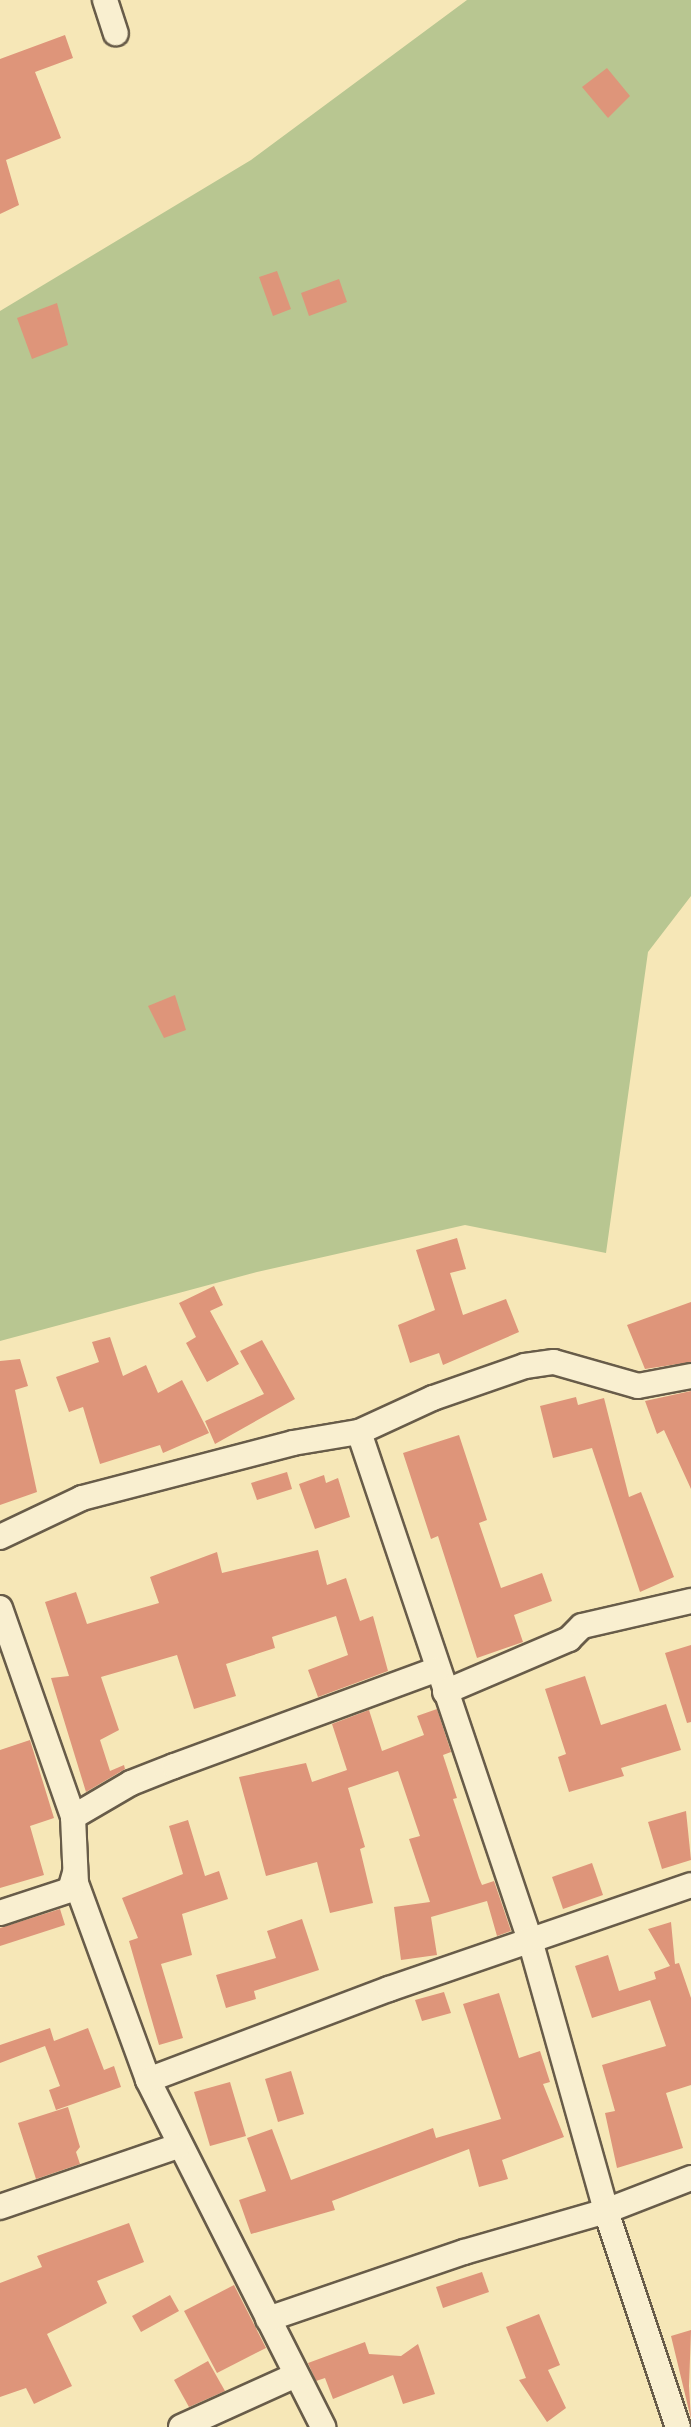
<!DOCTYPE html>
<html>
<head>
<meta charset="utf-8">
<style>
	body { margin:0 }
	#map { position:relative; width:691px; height:2427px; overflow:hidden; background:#f6e7b7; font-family:"Old Standard TT",serif }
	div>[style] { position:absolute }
	.green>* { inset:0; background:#b8c691 }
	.building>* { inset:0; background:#de957a }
	.roads { filter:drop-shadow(2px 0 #685c49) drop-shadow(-2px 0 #685c49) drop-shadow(0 2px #685c49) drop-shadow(0 -2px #685c49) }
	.minor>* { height:24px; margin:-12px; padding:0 12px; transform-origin:12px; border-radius:12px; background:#f9efd0 }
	span { translate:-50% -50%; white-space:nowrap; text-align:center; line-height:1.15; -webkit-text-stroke:6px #f9efd0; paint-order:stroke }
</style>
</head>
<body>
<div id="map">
	<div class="green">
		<i style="clip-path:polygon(467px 0,691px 0,691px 896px,648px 952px,606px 1253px,465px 1225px,257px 1272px,0 1341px,0 311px,251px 160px)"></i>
	</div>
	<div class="building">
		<i style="clip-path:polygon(65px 35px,73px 58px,35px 72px,61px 138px,6px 160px,19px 205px,0 214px,0 59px)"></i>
		<i style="clip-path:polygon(607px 68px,630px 96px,608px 118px,582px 87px)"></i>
		<i style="clip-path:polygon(277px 271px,291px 309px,273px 316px,259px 277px)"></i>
		<i style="clip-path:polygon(339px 279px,347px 302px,309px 316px,301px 293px)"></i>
		<i style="clip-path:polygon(57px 303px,68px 345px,32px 359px,17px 318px)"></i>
		<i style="clip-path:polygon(175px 995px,186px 1030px,164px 1038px,148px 1006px)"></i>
		<i style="clip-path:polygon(457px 1238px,466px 1269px,450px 1273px,463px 1315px,506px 1299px,519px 1332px,443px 1365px,439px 1353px,410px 1363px,398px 1325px,435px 1310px,416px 1250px)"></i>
		<i style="clip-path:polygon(214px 1286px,223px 1305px,210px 1311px,239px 1364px,207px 1382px,186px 1343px,196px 1337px,179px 1303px)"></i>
		<i style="clip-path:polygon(691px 1302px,691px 1362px,645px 1369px,627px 1325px)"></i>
		<i style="clip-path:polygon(110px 1337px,123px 1376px,146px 1365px,158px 1393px,182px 1380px,209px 1433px,163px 1453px,160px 1445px,100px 1464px,83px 1407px,69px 1412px,56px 1377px,99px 1362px,92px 1342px)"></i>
		<i style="clip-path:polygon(262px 1340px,295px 1399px,215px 1444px,205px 1421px,264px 1394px,240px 1351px)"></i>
		<i style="clip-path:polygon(20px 1359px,28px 1386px,15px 1390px,37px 1492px,0 1505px,0 1361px)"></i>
		<i style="clip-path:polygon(691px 1391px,691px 1489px,664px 1430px,657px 1434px,645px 1401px)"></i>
		<i style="clip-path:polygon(576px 1397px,578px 1405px,604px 1398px,629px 1497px,641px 1492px,674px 1577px,640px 1592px,592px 1448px,553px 1458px,540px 1406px)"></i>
		<i style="clip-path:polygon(459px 1435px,487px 1520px,479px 1523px,501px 1588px,542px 1573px,552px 1601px,514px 1615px,523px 1642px,477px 1658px,438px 1536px,431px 1539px,403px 1453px)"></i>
		<i style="clip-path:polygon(287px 1472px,292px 1489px,257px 1500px,251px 1483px)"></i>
		<i style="clip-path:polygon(324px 1475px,326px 1483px,338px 1478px,350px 1517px,315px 1529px,299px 1484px)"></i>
		<i style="clip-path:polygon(318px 1550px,327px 1585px,346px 1578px,360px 1621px,373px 1616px,388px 1671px,318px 1697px,308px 1670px,348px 1655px,336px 1616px,272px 1637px,275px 1648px,226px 1664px,236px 1696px,194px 1709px,177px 1655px,101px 1677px,119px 1730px,100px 1740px,110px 1771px,124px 1765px,125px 1769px,86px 1792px,51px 1678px,69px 1676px,45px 1602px,76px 1592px,87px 1624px,159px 1603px,150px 1577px,217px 1552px,222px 1573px)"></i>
		<i style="clip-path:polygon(691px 1645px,691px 1722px,687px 1723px,665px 1653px)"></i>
		<i style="clip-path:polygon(585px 1676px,601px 1725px,666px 1704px,681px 1750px,621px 1768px,624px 1776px,569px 1792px,558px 1757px,566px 1754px,545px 1689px)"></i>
		<i style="clip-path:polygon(437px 1709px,451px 1752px,443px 1755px,457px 1798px,453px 1799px,479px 1878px,482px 1885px,494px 1881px,511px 1931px,497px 1936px,487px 1901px,431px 1917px,437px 1955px,401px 1960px,394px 1907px,430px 1902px,409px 1839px,420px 1836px,398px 1771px,348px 1788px,365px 1847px,360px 1849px,373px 1903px,330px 1913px,317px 1862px,266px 1876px,239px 1777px,306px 1763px,312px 1782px,347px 1770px,332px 1724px,369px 1710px,382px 1751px,424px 1735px,417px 1716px)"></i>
		<i style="clip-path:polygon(30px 1740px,54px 1818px,30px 1826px,44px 1875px,0 1888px,0 1750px)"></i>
		<i style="clip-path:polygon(686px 1811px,691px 1860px,662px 1869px,648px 1822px)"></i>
		<i style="clip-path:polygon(188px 1820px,205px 1876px,219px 1871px,228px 1899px,182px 1914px,192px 1955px,161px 1964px,183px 2038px,159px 2045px,129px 1941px,138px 1938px,122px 1898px,183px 1874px,169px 1826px)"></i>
		<i style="clip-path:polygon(592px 1863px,603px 1895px,563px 1909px,552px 1877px)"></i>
		<i style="clip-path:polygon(60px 1909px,65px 1925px,0 1946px,0 1928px)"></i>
		<i style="clip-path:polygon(302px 1919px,319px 1970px,254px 1991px,256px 1999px,226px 2008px,216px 1975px,276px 1958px,267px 1931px)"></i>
		<i style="clip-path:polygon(671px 1922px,675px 1964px,679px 1963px,691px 1998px,691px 2085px,666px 2093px,683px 2148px,617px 2168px,605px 2113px,615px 2111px,602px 2065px,666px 2046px,650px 2000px,592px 2018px,575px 1966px,608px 1955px,619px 1991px,656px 1979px,654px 1972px,670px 1966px,648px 1929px)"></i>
		<i style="clip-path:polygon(444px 1992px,451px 2013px,422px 2021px,415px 2000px)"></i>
		<i style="clip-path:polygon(499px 1993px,519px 2058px,540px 2051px,550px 2082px,543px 2084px,564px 2137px,502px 2160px,508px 2179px,479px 2187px,469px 2149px,332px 2201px,335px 2210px,251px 2234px,239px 2200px,266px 2191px,247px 2138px,272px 2129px,291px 2180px,433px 2128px,436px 2138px,501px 2119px,463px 2004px)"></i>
		<i style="clip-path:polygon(50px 2028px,54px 2041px,88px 2028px,104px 2070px,114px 2066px,121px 2087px,56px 2110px,49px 2090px,60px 2086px,45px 2046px,0 2063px,0 2045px)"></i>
		<i style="clip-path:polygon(291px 2071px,304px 2114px,278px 2122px,265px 2079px)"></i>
		<i style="clip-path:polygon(230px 2082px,246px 2136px,210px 2146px,194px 2092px)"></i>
		<i style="clip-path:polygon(68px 2107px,80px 2147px,76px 2152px,80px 2164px,36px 2179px,18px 2123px)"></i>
		<i style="clip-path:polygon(129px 2223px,144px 2262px,97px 2281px,107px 2303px,47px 2334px,72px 2386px,34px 2404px,26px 2388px,0 2397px,0 2283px,42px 2267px,37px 2256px)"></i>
		<i style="clip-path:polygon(482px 2272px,489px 2292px,443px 2308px,436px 2287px)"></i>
		<i style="clip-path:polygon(234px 2285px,266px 2348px,217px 2373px,184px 2311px)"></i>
		<i style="clip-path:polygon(170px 2295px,179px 2311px,141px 2332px,132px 2316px)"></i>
		<i style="clip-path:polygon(539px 2314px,560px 2365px,548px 2370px,566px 2408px,547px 2422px,519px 2380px,526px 2378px,506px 2327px)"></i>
		<i style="clip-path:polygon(691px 2330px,689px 2386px,691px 2419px,671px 2336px)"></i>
		<i style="clip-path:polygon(365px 2342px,369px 2354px,401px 2356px,418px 2344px,435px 2394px,403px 2404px,393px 2375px,333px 2399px,325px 2378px,316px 2381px,308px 2363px)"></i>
		<i style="clip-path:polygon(208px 2361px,225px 2391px,189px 2407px,174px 2380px)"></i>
	</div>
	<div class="roads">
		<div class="minor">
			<i style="left:105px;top:0;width:35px;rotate:72deg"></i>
			<i style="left:359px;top:1432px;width:536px;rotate:71.4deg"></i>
			<i style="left:530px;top:1940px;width:281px;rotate:74.3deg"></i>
			<i style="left:606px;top:2211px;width:228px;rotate:71.6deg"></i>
			<i style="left:0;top:1537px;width:91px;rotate:-25.4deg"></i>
			<i style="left:82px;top:1498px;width:218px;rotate:-14.6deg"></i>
			<i style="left:293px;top:1443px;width:67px;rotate:-9.5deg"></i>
			<i style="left:359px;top:1432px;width:81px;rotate:-24.7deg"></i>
			<i style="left:433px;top:1398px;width:97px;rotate:-19.2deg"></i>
			<i style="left:525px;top:1366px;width:29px;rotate:-8deg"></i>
			<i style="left:554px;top:1362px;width:87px;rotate:15.9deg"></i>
			<i style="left:638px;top:1386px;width:54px;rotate:-10.7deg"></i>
			<i style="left:0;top:1608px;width:221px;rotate:70.7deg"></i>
			<i style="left:73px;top:1817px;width:66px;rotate:87.4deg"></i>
			<i style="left:76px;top:1883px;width:210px;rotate:69.9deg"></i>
			<i style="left:148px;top:2080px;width:389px;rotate:63.2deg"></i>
			<i style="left:445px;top:1692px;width:135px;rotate:-23.1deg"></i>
			<i style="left:569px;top:1639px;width:18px;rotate:-45deg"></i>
			<i style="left:582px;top:1626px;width:112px;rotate:-12.9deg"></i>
			<i style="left:73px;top:1817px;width:67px;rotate:-30.4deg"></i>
			<i style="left:131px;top:1783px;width:46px;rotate:-21.6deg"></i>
			<i style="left:174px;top:1766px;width:280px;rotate:-20.2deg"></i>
			<i style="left:0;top:1913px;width:74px;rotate:-18.2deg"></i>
			<i style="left:70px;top:1890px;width:18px;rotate:-74deg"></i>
			<i style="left:148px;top:2080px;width:258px;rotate:-20.7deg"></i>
			<i style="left:389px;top:1989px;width:319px;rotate:-19deg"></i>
			<i style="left:0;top:2207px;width:188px;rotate:-18.9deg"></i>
			<i style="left:268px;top:2319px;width:207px;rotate:-18.9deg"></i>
			<i style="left:464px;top:2252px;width:148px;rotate:-16.1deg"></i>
			<i style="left:606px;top:2211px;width:91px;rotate:-21.2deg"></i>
			<i style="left:181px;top:2427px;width:126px;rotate:-24.3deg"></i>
		</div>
	</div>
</div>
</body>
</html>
